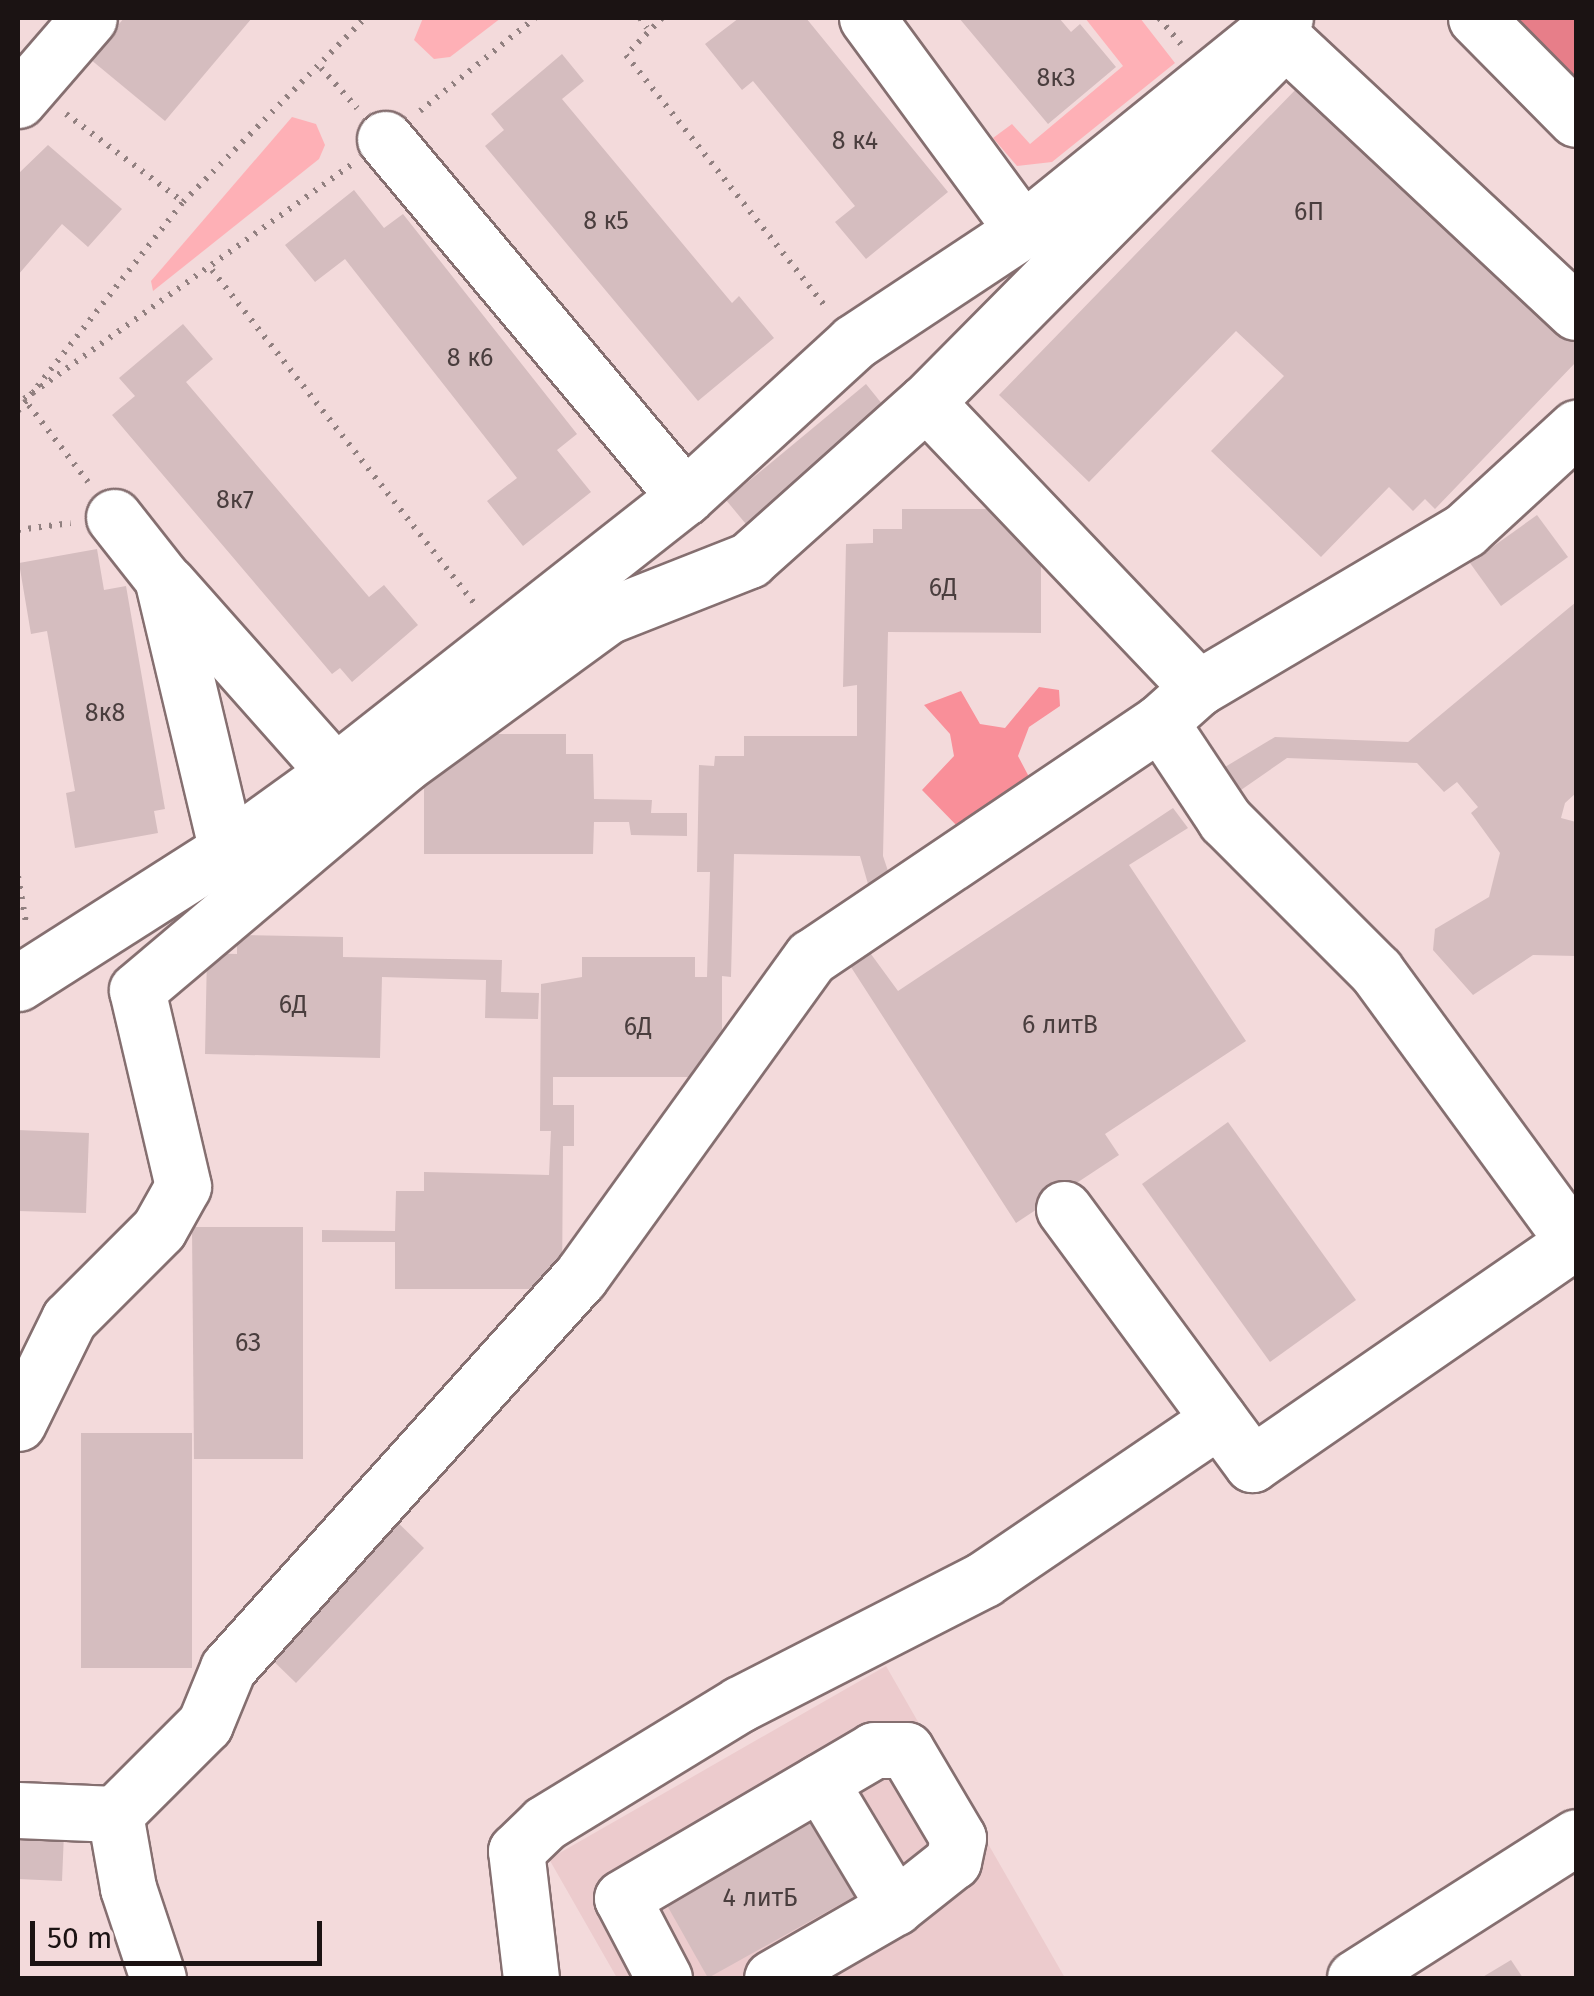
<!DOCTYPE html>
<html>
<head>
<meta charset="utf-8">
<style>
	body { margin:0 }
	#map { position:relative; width:1594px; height:1996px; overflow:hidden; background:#f3dadb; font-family:"Fira Sans",sans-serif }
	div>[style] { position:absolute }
	.built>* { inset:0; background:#eccbcd }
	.green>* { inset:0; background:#feb0b6 }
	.forest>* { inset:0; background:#e77e89 }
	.water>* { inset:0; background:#f98f99 }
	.building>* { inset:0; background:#d5bdbf }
	.path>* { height:6px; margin-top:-3px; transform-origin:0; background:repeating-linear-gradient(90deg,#918080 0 2.5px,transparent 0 10.5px) }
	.roads { filter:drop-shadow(2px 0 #856f70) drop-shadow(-2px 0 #856f70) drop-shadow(0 2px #856f70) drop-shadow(0 -2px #856f70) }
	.minor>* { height:55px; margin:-27.5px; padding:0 27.5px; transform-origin:27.5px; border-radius:27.5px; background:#fff }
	span { translate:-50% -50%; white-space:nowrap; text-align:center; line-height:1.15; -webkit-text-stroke:8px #f3dadb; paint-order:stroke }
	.number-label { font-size:25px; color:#4a3e3e }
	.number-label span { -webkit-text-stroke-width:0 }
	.frame { position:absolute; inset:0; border:20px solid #1b1313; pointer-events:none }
	.scale { position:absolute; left:30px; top:1921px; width:292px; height:45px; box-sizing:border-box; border:5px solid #1b1313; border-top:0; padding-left:12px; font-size:30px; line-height:35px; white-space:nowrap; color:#1b1313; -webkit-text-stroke:8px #f3dadb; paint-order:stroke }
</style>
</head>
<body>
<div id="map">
	<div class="built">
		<i style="clip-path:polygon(886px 1666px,1065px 1978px,617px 1978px,549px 1859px)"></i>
	</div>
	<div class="green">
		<i style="clip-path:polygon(423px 18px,501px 18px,450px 57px,434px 59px,414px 40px)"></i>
		<i style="clip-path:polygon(1085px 18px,1140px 18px,1175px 63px,1052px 162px,1017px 166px,993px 138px,1012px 124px,1030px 144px,1123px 66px)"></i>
		<i style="clip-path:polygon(292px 117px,316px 124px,325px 145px,319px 159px,153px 291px,151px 281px)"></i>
	</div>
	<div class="forest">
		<i style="clip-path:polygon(1489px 18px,1576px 18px,1576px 105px)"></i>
	</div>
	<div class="water">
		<i style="clip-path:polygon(1039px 687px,1059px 690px,1060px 706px,1029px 727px,1018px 756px,1028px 775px,1025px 790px,961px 830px,922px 790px,954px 756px,950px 734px,924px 705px,961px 691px,980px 724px,1005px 728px)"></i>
	</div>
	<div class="building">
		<i style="clip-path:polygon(124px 18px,252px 18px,165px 121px,90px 59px)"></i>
		<i style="clip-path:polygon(739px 18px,806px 18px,948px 192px,866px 259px,835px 222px,855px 206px,753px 81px,742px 90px,705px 44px)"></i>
		<i style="clip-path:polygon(959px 18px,1059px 18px,1071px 32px,1080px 24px,1116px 67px,1048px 124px)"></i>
		<i style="clip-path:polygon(562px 54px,584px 81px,562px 99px,732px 303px,739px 296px,774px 338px,698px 401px,485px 146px,504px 130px,491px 114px)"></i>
		<i style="clip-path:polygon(1300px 85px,1314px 89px,1576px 343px,1576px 362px,1435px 509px,1425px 499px,1413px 511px,1389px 487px,1321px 557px,1211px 451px,1284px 376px,1236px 331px,1089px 482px,999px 395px)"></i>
		<i style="clip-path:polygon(48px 145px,122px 209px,88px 247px,62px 224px,18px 275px,18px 174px)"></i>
		<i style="clip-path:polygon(354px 190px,384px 228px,403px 214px,577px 434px,557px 450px,591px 492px,523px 546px,487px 501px,517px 478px,345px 259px,315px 282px,285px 245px)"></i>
		<i style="clip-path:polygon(183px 324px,213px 359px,186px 382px,369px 597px,384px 585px,418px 625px,352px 682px,340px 668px,332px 674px,112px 415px,135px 396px,119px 378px)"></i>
		<i style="clip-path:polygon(866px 384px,895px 420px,755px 535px,726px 500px)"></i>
		<i style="clip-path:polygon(902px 509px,1014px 509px,1041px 529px,1041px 633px,888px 632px,883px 856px,895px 892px,874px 905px,860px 856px,734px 854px,731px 977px,722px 976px,722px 1077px,553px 1077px,553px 1105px,574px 1105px,574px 1146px,563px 1146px,562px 1289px,395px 1289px,395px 1242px,322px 1242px,322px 1230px,395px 1231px,396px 1191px,424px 1191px,424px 1172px,549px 1175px,551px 1131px,540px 1131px,541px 984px,582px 977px,582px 957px,695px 957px,695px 977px,707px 977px,710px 872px,697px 872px,699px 765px,714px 766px,715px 756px,744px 756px,744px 736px,857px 736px,857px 685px,843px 687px,846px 544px,873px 543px,873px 529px,902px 529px)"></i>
		<i style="clip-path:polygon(1537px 515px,1568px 557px,1501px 606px,1470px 563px)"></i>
		<i style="clip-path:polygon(97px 549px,104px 590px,126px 586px,165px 809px,154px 811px,158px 833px,75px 848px,66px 793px,75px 791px,47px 631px,31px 634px,19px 563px)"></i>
		<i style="clip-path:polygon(1576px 602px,1576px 793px,1565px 803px,1561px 818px,1576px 822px,1576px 956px,1533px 955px,1473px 995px,1433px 950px,1435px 929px,1489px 897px,1500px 853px,1471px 813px,1478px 807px,1457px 782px,1444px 792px,1417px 763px,1287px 758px,1241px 790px,1225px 767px,1275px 737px,1408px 742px)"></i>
		<i style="clip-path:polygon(453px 734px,566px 734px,566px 754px,593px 754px,594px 799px,652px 800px,651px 813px,687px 813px,687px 836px,631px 835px,629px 822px,594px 822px,593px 854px,424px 854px,424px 754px)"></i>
		<i style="clip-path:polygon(1173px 808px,1188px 828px,1129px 865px,1246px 1041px,1105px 1134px,1119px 1155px,1016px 1223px,849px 964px,868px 950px,898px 991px)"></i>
		<i style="clip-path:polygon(237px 935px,343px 937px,343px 957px,502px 960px,501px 992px,539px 993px,538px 1019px,485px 1018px,486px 980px,382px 977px,380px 1058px,205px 1054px,207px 953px,237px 954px)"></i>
		<i style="clip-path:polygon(1228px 1122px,1356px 1300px,1270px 1362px,1142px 1184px)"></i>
		<i style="clip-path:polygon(18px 1130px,89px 1133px,86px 1213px,18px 1211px)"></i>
		<i style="clip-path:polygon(192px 1227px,303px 1227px,303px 1459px,194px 1459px)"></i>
		<i style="clip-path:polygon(81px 1433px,192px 1433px,192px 1668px,81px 1668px)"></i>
		<i style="clip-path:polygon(389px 1514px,424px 1548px,296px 1683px,261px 1649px)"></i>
		<i style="clip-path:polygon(811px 1818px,855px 1896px,708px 1978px,664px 1900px)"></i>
		<i style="clip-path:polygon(18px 1831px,64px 1833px,62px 1881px,18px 1879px)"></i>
		<i style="clip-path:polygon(1511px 1960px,1523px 1978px,1481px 1978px)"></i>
	</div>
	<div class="path">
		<i style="left:640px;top:18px;width:12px;rotate:55deg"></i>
		<i style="left:662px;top:18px;width:52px;rotate:134.2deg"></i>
		<i style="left:626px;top:55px;width:322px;rotate:51.6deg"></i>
		<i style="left:1159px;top:18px;width:34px;rotate:50deg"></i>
		<i style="left:321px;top:68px;width:54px;rotate:48deg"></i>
		<i style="left:420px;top:111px;width:148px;rotate:-39deg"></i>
		<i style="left:66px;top:114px;width:146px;rotate:36.9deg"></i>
		<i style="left:183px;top:202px;width:259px;rotate:-45.3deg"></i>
		<i style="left:212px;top:270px;width:427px;rotate:51.8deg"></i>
		<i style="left:18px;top:411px;width:266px;rotate:-51.7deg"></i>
		<i style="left:88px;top:482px;width:105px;rotate:-127.6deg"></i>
		<i style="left:24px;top:399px;width:402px;rotate:-35.6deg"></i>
		<i style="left:18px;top:530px;width:53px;rotate:-7.5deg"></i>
		<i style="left:18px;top:876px;width:48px;rotate:80.3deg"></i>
	</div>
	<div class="roads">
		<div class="minor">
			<i style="left:867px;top:18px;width:263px;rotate:53.7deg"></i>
			<i style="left:1476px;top:18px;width:142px;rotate:45.3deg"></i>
			<i style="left:18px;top:100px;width:108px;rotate:-49.1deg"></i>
			<i style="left:385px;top:139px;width:467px;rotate:50deg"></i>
			<i style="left:926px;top:402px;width:510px;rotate:-45.24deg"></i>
			<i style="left:1285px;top:40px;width:398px;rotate:43.1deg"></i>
			<i style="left:114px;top:517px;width:78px;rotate:51.8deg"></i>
			<i style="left:162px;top:578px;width:280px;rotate:76.6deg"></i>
			<i style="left:168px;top:584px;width:251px;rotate:48.4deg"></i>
			<i style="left:1198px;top:688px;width:310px;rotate:-30.6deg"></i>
			<i style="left:1465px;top:530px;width:151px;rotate:-42.6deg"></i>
			<i style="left:1160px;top:722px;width:118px;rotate:56.4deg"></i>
			<i style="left:1225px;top:820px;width:214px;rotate:45deg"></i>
			<i style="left:1376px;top:971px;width:338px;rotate:53.8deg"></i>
			<i style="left:18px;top:983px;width:248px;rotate:-32.5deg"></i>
			<i style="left:227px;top:850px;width:133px;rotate:-35.8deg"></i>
			<i style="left:335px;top:772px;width:445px;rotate:-38.2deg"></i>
			<i style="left:685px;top:497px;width:229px;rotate:-42.5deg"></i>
			<i style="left:854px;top:342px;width:203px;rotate:-33.5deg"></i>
			<i style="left:1023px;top:230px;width:337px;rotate:-39deg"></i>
			<i style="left:1064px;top:1209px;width:317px;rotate:53.6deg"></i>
			<i style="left:1252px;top:1464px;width:391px;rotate:-34.6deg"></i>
			<i style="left:18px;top:1423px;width:116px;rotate:-63.9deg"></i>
			<i style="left:69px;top:1319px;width:127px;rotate:-45deg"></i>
			<i style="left:159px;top:1229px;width:49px;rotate:-60.8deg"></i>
			<i style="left:183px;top:1186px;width:201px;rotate:-103.2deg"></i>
			<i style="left:137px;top:990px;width:348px;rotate:-40.2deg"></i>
			<i style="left:403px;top:765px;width:253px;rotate:-36.1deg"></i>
			<i style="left:607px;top:616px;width:153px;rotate:-21.5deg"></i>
			<i style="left:749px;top:560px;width:237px;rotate:-41.8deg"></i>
			<i style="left:926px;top:402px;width:395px;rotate:46.4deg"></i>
			<i style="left:1198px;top:688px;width:51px;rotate:138.2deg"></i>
			<i style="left:1160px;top:722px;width:421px;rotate:146deg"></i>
			<i style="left:811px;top:957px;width:395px;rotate:125.8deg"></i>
			<i style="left:580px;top:1277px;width:526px;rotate:132deg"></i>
			<i style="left:228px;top:1668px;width:61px;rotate:112.3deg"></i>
			<i style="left:205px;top:1724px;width:127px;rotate:135deg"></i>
			<i style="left:115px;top:1814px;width:97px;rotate:-177.6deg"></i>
			<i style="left:820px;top:1782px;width:146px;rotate:59deg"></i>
			<i style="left:115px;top:1814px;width:75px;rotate:80deg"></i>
			<i style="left:128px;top:1888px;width:95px;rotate:71.6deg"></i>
			<i style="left:531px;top:1978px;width:128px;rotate:-96.7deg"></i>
			<i style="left:516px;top:1851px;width:40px;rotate:-44deg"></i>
			<i style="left:545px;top:1823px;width:228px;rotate:-31.4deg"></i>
			<i style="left:740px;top:1704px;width:274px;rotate:-27.1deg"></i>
			<i style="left:984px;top:1579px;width:284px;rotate:-34.2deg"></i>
			<i style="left:664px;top:1978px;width:90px;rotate:-117.7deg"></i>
			<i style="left:622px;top:1898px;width:292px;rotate:-30.4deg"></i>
			<i style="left:874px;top:1750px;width:32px"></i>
			<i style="left:906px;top:1750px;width:102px;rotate:59.4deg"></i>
			<i style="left:958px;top:1838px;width:24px;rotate:102deg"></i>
			<i style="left:953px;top:1861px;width:74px;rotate:141.6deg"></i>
			<i style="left:895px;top:1907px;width:142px;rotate:150deg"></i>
			<i style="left:1355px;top:1978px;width:262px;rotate:-32.5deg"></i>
		</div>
	</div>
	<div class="number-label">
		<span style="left:1056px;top:78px">8к3</span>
		<span style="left:855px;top:141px">8 к4</span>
		<span style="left:1309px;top:212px">6П</span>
		<span style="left:606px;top:221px">8 к5</span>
		<span style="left:470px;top:358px">8 к6</span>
		<span style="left:235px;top:500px">8к7</span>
		<span style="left:943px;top:588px">6Д</span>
		<span style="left:105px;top:713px">8к8</span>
		<span style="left:293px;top:1005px">6Д</span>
		<span style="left:1060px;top:1025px">6 литВ</span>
		<span style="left:638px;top:1027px">6Д</span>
		<span style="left:248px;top:1343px">6З</span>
		<span style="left:760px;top:1898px">4 литБ</span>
	</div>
	<div class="frame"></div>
	<div class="scale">50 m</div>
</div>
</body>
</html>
